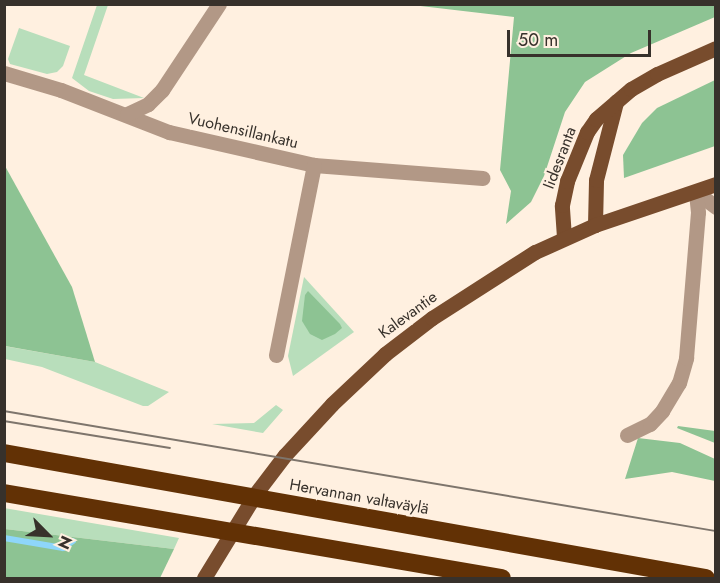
<!DOCTYPE html>
<html>
<head>
<meta charset="utf-8">
<style>
	body { margin:0 }
	#map { position:relative; width:720px; height:583px; overflow:hidden; background:#fff0e0; font-family:Jost,sans-serif }
	div>[style] { position:absolute }
	.green>* { inset:0; background:#b8debb }
	.forest>* { inset:0; background:#8dc393 }
	.stream>* { height:6px; margin:-3px; padding:0 3px; transform-origin:3px; border-radius:3px; background:#8ed6fa }
	.minor>* { height:15px; margin:-7.5px; padding:0 7.5px; transform-origin:7.5px; border-radius:7.5px; background:#b29886 }
	.major>* { height:15px; margin:-7.5px; padding:0 7.5px; transform-origin:7.5px; border-radius:7.5px; background:#784c2d }
	.highway>* { height:18px; margin:-9px; padding:0 9px; transform-origin:9px; border-radius:9px; background:#623105 }
	.tram>* { height:1.5px; margin:-0.75px; padding:0 0.75px; transform-origin:0.75px; border-radius:0.75px; background:#7e756c }
	span { translate:-50% -50%; white-space:nowrap; text-align:center; line-height:1.15; -webkit-text-stroke:4.5px #fff0e0; paint-order:stroke }
	.street-label { font-size:16px; color:#37312b }
	.frame { position:absolute; inset:0; border:6px solid #37312b; pointer-events:none }
	.north { position:absolute; left:18px; top:505px; width:60px; height:60px; -webkit-text-stroke:4px #fff0e0; paint-order:stroke; rotate:114deg; font-size:16px; font-weight:700; line-height:24px; text-align:center; color:#37312b }
	.north::after { content:''; display:block; margin:auto; width:21px; height:27px; background:#37312b; clip-path:polygon(50% 0,100% 100%,50% 72%,0 100%) }
	.scale { position:absolute; left:507px; top:30px; width:144px; height:27px; box-sizing:border-box; border:3px solid #37312b; border-top:0; padding-left:8px; font-size:18px; line-height:21px; white-space:nowrap; color:#37312b; -webkit-text-stroke:4px #fff0e0; paint-order:stroke }
</style>
</head>
<body>
<div id="map">
	<div class="green">
		<i style="clip-path:polygon(97px 5px,108px 5px,84px 75px,144px 98px,113px 99px,89px 91px,72px 78px)"></i>
		<i style="clip-path:polygon(19px 28px,70px 46px,63px 66px,57px 72px,47px 74px,10px 64px,8px 59px)"></i>
		<i style="clip-path:polygon(304px 277px,354px 332px,293px 376px,288px 356px)"></i>
		<i style="clip-path:polygon(4px 346px,95px 362px,169px 392px,148px 406px,143px 406px,42px 367px,5px 359px)"></i>
		<i style="clip-path:polygon(276px 405px,283px 410px,263px 433px,212px 424px,254px 423px)"></i>
		<i style="clip-path:polygon(4px 508px,179px 538px,174px 549px,5px 529px)"></i>
	</div>
	<div class="forest">
		<i style="clip-path:polygon(715px 4px,715px 17px,631px 53px,585px 82px,565px 112px,544px 176px,531px 202px,506px 224px,511px 191px,500px 170px,514px 17px,412px 5px)"></i>
		<i style="clip-path:polygon(715px 80px,715px 146px,624px 178px,623px 155px,642px 123px,657px 108px)"></i>
		<i style="clip-path:polygon(5px 166px,72px 287px,95px 362px,5px 346px)"></i>
		<i style="clip-path:polygon(308px 291px,340px 324px,342px 328px,335px 334px,322px 340px,310px 334px,302px 321px,305px 295px)"></i>
		<i style="clip-path:polygon(678px 426px,715px 431px,715px 443px,677px 428px)"></i>
		<i style="clip-path:polygon(638px 438px,680px 443px,715px 459px,715px 481px,672px 472px,625px 479px)"></i>
		<i style="clip-path:polygon(5px 529px,174px 549px,160px 578px,5px 578px)"></i>
	</div>
	<div class="stream">
		<i style="left:4px;top:538px;width:60px;rotate:9.6deg"></i>
		<i style="left:63px;top:548px;width:12px;rotate:-35deg"></i>
	</div>
	<div class="minor">
		<i style="left:4px;top:73px;width:59px;rotate:16.6deg"></i>
		<i style="left:61px;top:90px;width:116px;rotate:21.3deg"></i>
		<i style="left:169px;top:132px;width:149px;rotate:12.8deg"></i>
		<i style="left:314px;top:165px;width:169px;rotate:4.4deg"></i>
		<i style="left:127px;top:114px;width:23px;rotate:-25deg"></i>
		<i style="left:148px;top:104px;width:20px;rotate:-45deg"></i>
		<i style="left:162px;top:90px;width:103px;rotate:-56.5deg"></i>
		<i style="left:696px;top:192px;width:25px;rotate:37deg"></i>
		<i style="left:276px;top:355px;width:194px;rotate:-78.7deg"></i>
		<i style="left:627px;top:435px;width:25px;rotate:-26deg"></i>
		<i style="left:650px;top:424px;width:18px;rotate:-47deg"></i>
		<i style="left:662px;top:411px;width:33px;rotate:-59deg"></i>
		<i style="left:679px;top:383px;width:26px;rotate:-74deg"></i>
		<i style="left:686px;top:358px;width:146px;rotate:-85.3deg"></i>
		<i style="left:698px;top:212px;width:20px;rotate:-96deg"></i>
	</div>
	<div class="major">
		<i style="left:595px;top:225px;width:45px;rotate:-88.7deg"></i>
		<i style="left:596px;top:180px;width:81px;rotate:-75.6deg"></i>
		<i style="left:564px;top:237px;width:32px;rotate:-94deg"></i>
		<i style="left:562px;top:205px;width:25px;rotate:-78deg"></i>
		<i style="left:567px;top:181px;width:53px;rotate:-67.8deg"></i>
		<i style="left:587px;top:132px;width:16px;rotate:-55deg"></i>
		<i style="left:596px;top:119px;width:46px;rotate:-40.6deg"></i>
		<i style="left:631px;top:89px;width:30px;rotate:-30deg"></i>
		<i style="left:657px;top:74px;width:64px;rotate:-23.8deg"></i>
		<i style="left:204px;top:578px;width:100px;rotate:-58.5deg"></i>
		<i style="left:256px;top:493px;width:48px;rotate:-52.7deg"></i>
		<i style="left:285px;top:455px;width:69px;rotate:-47.3deg"></i>
		<i style="left:332px;top:404px;width:73px;rotate:-43.3deg"></i>
		<i style="left:385px;top:354px;width:59px;rotate:-37.5deg"></i>
		<i style="left:432px;top:318px;width:122px;rotate:-32.7deg"></i>
		<i style="left:535px;top:252px;width:66px;rotate:-24.2deg"></i>
		<i style="left:595px;top:225px;width:128px;rotate:-18.7deg"></i>
	</div>
	<div class="highway">
		<i style="left:4px;top:453px;width:713px;rotate:10.1deg"></i>
		<i style="left:4px;top:493px;width:505px;rotate:9.69deg"></i>
	</div>
	<div class="tram">
		<i style="left:4px;top:411px;width:722px;rotate:9.57deg"></i>
		<i style="left:4px;top:421px;width:168px;rotate:9.2deg"></i>
	</div>
	<div class="street-label">
		<span style="left:243px;top:131px;rotate:13deg">Vuohensillankatu</span>
		<span style="left:560px;top:158px;rotate:-69deg">Iidesranta</span>
		<span style="left:408px;top:315px;rotate:-36deg">Kalevantie</span>
		<span style="left:359px;top:497px;rotate:10deg">Hervannan valtaväylä</span>
	</div>
	<div class="frame"></div>
	<div class="north">N</div>
	<div class="scale">50 m</div>
</div>
</body>
</html>
